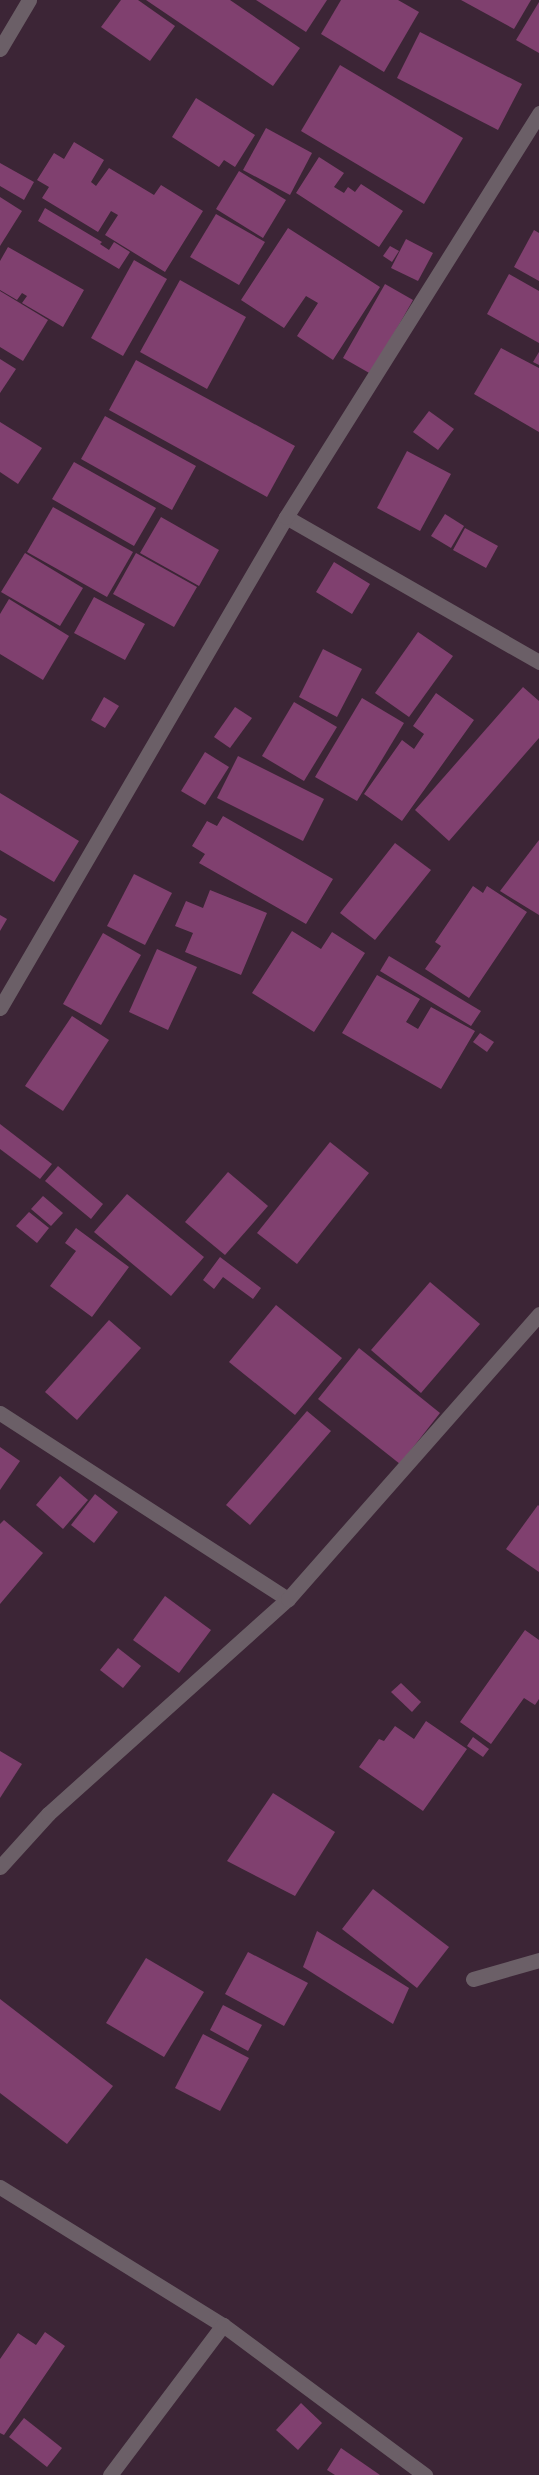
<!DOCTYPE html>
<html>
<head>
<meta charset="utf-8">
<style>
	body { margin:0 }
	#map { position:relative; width:539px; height:2475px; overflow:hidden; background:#3c2536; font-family:"Open Sans",sans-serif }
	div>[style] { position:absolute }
	.building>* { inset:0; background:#80406f }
	.street>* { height:15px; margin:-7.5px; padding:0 7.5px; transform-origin:7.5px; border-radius:7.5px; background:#6b5f67 }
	span { translate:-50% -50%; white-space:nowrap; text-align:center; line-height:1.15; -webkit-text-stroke:6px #321c2b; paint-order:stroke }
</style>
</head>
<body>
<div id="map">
	<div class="building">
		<i style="clip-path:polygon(121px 0,138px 0,175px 26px,150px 61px,101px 27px)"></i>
		<i style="clip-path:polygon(146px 0,230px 0,300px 48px,273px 86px)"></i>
		<i style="clip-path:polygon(256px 0,327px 0,306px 32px)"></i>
		<i style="clip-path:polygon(341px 0,398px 0,419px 12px,384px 72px,321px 34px)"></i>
		<i style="clip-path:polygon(461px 0,531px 0,514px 29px)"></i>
		<i style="clip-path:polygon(539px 2px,539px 53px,516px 40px)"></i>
		<i style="clip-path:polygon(420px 32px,522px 84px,498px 130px,397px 78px)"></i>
		<i style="clip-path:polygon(340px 65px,463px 138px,424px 204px,301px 131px)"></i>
		<i style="clip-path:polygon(196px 98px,255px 135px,235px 167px,224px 160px,219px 167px,172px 137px)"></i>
		<i style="clip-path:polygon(266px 128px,312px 153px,290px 195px,243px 170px)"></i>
		<i style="clip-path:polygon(74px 142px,104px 160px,91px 182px,96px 186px,109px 168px,154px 195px,161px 185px,203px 211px,165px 272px,105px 235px,118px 215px,111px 211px,98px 232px,42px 198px,49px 187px,37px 180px,54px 153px,64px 159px)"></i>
		<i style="clip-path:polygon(319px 157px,344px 173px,334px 187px,344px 193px,348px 187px,355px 192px,361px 184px,403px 211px,379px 247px,296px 193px)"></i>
		<i style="clip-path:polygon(0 163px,34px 182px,24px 200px,0 186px)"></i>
		<i style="clip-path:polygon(239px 171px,286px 200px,263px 238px,216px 209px)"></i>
		<i style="clip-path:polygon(0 197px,22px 211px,0 246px)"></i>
		<i style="clip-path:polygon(45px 208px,102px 242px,100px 244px,109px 250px,114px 242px,130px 252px,119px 269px,38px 221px)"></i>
		<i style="clip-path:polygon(216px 214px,265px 242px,239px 285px,190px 257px)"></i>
		<i style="clip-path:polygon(288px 228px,380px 287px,333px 360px,297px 336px,318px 303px,306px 296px,284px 328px,241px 300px)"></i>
		<i style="clip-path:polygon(534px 230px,539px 233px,539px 281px,514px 267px)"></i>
		<i style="clip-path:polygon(406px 239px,433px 253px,418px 281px,391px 268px)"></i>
		<i style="clip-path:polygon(390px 246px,399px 251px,392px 262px,383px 256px)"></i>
		<i style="clip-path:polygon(8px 247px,84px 290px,63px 327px,22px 303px,27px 296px,22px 293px,17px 300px,0 290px,0 261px)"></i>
		<i style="clip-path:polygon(134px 260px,167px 279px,123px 356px,91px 338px)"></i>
		<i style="clip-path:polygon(509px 274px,539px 291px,539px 343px,487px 314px)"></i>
		<i style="clip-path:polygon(180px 280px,246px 317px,207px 389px,140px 352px)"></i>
		<i style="clip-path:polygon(385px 284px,413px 300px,371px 374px,343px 358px)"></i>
		<i style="clip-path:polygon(0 291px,48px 320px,23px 361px,0 347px)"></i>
		<i style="clip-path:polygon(501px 348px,539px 368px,539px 432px,474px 394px)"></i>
		<i style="clip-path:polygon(539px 352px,539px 365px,533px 362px)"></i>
		<i style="clip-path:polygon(0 359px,16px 369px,0 393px)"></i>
		<i style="clip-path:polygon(136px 360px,295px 446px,267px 497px,109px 410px)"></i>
		<i style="clip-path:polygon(429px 411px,454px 429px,438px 450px,413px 432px)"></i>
		<i style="clip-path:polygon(105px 416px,196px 466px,172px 510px,81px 459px)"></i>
		<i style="clip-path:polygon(0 422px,42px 448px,18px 484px,0 472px)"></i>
		<i style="clip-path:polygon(407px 451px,451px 474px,420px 531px,377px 508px)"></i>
		<i style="clip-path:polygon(74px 462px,156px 508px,134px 546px,52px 499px)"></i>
		<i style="clip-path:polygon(53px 507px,133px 552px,107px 597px,27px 552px)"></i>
		<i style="clip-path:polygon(445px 514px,464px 526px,451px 548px,431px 536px)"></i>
		<i style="clip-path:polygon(161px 517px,219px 550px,199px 586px,140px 553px)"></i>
		<i style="clip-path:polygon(465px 528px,498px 546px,486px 568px,453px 550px)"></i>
		<i style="clip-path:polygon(25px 553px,83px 588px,60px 626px,1px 592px)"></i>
		<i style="clip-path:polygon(136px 553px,197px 587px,174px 627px,113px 594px)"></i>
		<i style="clip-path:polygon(334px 562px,370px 584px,352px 614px,316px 592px)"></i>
		<i style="clip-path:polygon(94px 597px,145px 624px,125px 660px,74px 633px)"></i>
		<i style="clip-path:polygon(9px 599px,69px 636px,43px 680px,0 654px,0 614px)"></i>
		<i style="clip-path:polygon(418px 632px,453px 656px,409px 717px,375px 693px)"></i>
		<i style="clip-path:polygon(323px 649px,362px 669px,337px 717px,299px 697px)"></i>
		<i style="clip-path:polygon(523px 687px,539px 701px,539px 738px,449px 841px,415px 810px)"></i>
		<i style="clip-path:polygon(436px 693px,474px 720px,402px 821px,364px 794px,402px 740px,414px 749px,424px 734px,413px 726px)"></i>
		<i style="clip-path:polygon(104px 697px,119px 706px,105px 728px,91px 720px)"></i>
		<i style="clip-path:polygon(362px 698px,404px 723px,357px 801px,315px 777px)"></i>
		<i style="clip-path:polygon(294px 702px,337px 727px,304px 781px,262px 756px)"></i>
		<i style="clip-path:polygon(235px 707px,252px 718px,230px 748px,214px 737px)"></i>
		<i style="clip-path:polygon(205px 752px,229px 767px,205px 805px,181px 791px)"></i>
		<i style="clip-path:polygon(238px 756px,324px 799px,303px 841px,217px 798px)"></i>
		<i style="clip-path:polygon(0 793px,79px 841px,54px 882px,0 850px)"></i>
		<i style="clip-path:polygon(223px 816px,333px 879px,306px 924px,199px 863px,205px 854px,192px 846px,207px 821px,217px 826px)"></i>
		<i style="clip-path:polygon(539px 840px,539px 915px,500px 891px)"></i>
		<i style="clip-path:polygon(395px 843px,431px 870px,375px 940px,340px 913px)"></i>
		<i style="clip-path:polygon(134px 874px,172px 893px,145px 945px,107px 926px)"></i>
		<i style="clip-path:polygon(473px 886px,483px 893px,487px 886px,527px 912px,469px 998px,425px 969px,441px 946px,435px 942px)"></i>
		<i style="clip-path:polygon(210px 890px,267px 913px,241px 975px,185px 952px,193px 933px,175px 926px,186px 901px,203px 908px)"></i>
		<i style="clip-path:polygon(0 915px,7px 919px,0 931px)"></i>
		<i style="clip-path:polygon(292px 931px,321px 949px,332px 932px,365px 953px,314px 1032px,252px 993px)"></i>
		<i style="clip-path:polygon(103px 933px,141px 955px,101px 1025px,63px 1004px)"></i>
		<i style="clip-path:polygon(157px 949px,197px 967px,168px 1030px,129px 1012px)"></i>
		<i style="clip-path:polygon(389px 956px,481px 1011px,471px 1026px,380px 971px)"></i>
		<i style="clip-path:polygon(377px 975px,420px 999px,406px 1022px,418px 1029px,431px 1007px,475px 1031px,441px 1089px,342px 1033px)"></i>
		<i style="clip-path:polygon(72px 1016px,109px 1040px,63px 1111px,25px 1086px)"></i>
		<i style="clip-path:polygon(480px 1033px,494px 1042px,487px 1052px,473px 1042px)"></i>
		<i style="clip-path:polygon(0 1124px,52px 1164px,40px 1179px,0 1149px)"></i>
		<i style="clip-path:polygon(330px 1142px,369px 1173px,297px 1264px,257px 1233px)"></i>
		<i style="clip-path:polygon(58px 1166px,103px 1204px,91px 1219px,45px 1181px)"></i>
		<i style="clip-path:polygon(228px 1172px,268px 1206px,225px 1255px,185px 1222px)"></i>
		<i style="clip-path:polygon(127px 1194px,204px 1257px,171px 1296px,94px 1232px)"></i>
		<i style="clip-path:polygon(43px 1196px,63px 1213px,51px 1226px,31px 1209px)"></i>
		<i style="clip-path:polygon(29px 1212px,49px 1228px,37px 1243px,16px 1226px)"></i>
		<i style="clip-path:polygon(76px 1228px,129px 1267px,92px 1317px,50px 1286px,76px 1251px,65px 1243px)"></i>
		<i style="clip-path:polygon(220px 1257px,261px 1288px,253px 1299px,223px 1277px,214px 1289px,203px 1280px)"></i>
		<i style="clip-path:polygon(430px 1282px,480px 1324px,421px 1393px,371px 1350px)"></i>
		<i style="clip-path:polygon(276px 1305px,342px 1358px,295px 1415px,229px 1362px)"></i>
		<i style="clip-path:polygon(109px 1320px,141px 1348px,77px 1420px,45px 1392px)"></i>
		<i style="clip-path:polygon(359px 1348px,440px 1413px,400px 1464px,318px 1399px)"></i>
		<i style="clip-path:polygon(307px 1411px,331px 1431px,250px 1525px,226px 1505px)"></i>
		<i style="clip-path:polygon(0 1447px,20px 1461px,0 1490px)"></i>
		<i style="clip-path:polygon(60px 1476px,88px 1500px,63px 1529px,36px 1505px)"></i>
		<i style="clip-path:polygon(95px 1494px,118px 1512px,94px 1543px,71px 1525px)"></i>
		<i style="clip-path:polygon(538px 1505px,539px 1506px,539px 1572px,506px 1549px)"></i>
		<i style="clip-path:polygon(4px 1520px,43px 1553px,0 1604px,0 1524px)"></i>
		<i style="clip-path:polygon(165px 1596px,211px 1630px,179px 1673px,133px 1640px)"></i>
		<i style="clip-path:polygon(525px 1630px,539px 1640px,539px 1699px,535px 1705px,524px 1698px,491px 1744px,460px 1722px)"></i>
		<i style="clip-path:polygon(118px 1648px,141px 1666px,123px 1688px,100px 1670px)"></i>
		<i style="clip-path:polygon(401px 1683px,421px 1702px,412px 1712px,391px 1692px)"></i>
		<i style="clip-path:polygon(426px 1721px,467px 1749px,423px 1811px,359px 1767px,379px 1739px,384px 1741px,395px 1726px,414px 1739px)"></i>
		<i style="clip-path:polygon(473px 1737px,489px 1749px,483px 1757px,467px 1746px)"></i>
		<i style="clip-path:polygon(0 1751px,22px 1764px,0 1798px)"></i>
		<i style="clip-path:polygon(273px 1793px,335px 1832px,295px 1896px,227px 1861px)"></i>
		<i style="clip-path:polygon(373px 1889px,449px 1947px,417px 1988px,342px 1929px)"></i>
		<i style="clip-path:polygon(317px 1931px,409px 1988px,393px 2024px,303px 1967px)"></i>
		<i style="clip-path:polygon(248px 1952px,308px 1983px,284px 2026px,225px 1994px)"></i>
		<i style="clip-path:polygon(146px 1958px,204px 1992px,164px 2057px,106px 2023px)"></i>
		<i style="clip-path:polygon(0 1999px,113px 2086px,67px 2144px,0 2093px)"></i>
		<i style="clip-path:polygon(223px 2005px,262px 2025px,248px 2051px,210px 2030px)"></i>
		<i style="clip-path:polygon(203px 2034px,249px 2058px,220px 2111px,175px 2088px)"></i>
		<i style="clip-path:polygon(45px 2332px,65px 2346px,4px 2435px,0 2433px,0 2359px,18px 2333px,36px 2345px)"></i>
		<i style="clip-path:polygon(301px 2403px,322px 2423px,298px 2450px,276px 2430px)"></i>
		<i style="clip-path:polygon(24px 2418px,62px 2448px,47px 2467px,9px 2437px)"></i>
		<i style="clip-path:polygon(341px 2448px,380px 2475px,335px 2475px,327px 2470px)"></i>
	</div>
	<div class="street">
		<i style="left:0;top:49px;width:57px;rotate:-59.4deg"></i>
		<i style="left:286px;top:517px;width:292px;rotate:29.8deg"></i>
		<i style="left:0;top:1008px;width:568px;rotate:-59.78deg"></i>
		<i style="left:286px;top:517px;width:477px;rotate:-57.9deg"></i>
		<i style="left:0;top:1413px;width:343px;rotate:32.9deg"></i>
		<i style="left:0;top:1867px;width:72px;rotate:-47.8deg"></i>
		<i style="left:48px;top:1814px;width:322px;rotate:-41.9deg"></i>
		<i style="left:288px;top:1599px;width:380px;rotate:-48.6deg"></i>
		<i style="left:473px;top:1979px;width:69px;rotate:-16.1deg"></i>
		<i style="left:0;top:2187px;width:262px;rotate:31.8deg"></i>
		<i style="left:223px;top:2325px;width:252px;rotate:36.6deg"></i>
		<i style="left:110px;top:2475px;width:188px;rotate:-53deg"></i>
	</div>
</div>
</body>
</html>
